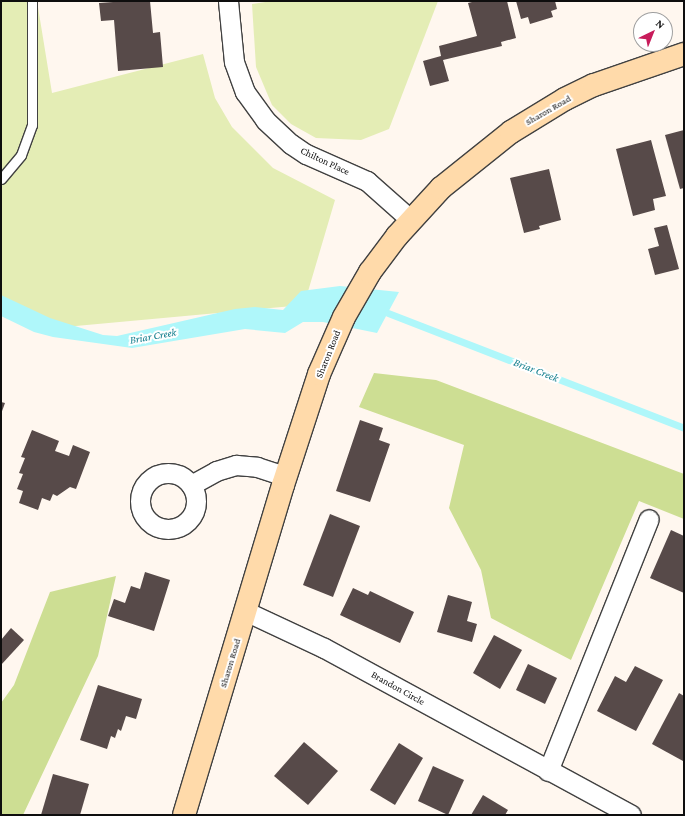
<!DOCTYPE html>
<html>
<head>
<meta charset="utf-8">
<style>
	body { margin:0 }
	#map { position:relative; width:685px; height:816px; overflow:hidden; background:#fff7ef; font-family:"Crimson Pro",serif }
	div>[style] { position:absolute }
	.green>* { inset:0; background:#e4edb5 }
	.forest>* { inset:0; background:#cdde93 }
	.water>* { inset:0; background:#aff7fa }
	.stream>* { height:7px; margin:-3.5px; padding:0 3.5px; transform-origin:3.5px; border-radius:3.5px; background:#aff7fa }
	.building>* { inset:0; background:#574a49 }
	.roads { filter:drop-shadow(1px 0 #414141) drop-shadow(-1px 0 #414141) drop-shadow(0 1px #414141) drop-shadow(0 -1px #414141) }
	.lane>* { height:9px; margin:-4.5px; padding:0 4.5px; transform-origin:4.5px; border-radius:4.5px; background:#fff }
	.street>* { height:19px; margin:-9.5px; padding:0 9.5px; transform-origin:9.5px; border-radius:9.5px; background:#fff }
	.street>.ring { margin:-9.5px; padding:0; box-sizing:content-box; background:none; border:19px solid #fff; border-radius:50% }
	.secondary>* { height:22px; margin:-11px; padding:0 11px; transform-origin:11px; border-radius:11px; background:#ffdaaa }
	span { translate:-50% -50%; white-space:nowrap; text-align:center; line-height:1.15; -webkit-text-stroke:4px #fff; paint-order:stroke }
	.street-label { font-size:10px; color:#0e0e0e }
	.water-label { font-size:11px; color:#0f7c8b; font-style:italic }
	.frame { position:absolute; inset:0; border:2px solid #0e0e0e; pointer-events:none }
	.north { position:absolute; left:633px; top:12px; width:40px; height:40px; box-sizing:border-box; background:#fff; border:1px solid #9f9f9f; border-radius:50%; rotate:43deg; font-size:11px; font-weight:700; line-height:16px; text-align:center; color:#0e0e0e }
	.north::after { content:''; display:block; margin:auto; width:14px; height:18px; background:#c81c5b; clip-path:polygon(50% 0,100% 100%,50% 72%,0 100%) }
</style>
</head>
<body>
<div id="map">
	<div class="green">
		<i style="clip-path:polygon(1px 1px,37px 1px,52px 93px,203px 54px,215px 98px,232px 127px,273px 168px,335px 200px,304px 305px,43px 329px,1px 310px)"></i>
		<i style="clip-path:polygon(272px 1px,438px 1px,389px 129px,361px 140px,316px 138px,291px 124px,272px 105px,256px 67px,252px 4px)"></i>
	</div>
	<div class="forest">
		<i style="clip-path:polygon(374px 373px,436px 380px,684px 474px,684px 519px,639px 501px,571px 660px,491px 618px,481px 570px,449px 508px,464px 445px,359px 407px)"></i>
		<i style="clip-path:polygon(116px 576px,98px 656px,23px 815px,1px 815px,1px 703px,14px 685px,50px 592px)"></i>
	</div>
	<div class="water">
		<i style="clip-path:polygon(340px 286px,399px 292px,377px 333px,323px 322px,303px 322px,285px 333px,245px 329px,132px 348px,53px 337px,34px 332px,1px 316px,1px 295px,50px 318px,103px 335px,117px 336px,235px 309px,255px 307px,283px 310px,301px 291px)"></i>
	</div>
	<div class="stream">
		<i style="left:388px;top:313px;width:318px;rotate:21.2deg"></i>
	</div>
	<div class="building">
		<i style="clip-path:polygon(127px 1px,150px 1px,153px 33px,160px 32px,163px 67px,118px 71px,114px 20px,101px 21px,99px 3px)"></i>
		<i style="clip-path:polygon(476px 1px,507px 1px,516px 38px,501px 42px,502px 46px,443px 60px,449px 81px,430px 86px,423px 61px,441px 56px,439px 46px,477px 36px,468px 3px)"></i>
		<i style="clip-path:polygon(516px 1px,555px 1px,557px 9px,551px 11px,553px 17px,530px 24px,528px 17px,521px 19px)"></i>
		<i style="clip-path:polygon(684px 130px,684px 188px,680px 189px,665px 135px)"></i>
		<i style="clip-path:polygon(651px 140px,666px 196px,653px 199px,655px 210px,633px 216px,616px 149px)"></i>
		<i style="clip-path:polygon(549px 169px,561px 220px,539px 226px,540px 229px,524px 233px,510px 178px)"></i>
		<i style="clip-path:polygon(667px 225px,679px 269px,655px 275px,648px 249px,659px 246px,654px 228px)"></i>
		<i style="clip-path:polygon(1px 402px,5px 403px,1px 414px)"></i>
		<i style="clip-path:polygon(360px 420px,383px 428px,379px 440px,390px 444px,370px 502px,336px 491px)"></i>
		<i style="clip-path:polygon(32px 430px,59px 441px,55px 451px,69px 456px,73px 445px,90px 452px,76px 489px,70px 487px,57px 496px,53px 494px,50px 501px,42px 498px,38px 510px,19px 503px,23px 491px,17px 489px,23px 474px,19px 473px,25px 458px,21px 457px)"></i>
		<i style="clip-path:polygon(330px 514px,360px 526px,333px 597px,303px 585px)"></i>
		<i style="clip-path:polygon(671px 530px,684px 536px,684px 593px,650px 578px)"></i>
		<i style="clip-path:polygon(145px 572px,170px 580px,154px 631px,108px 616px,114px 599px,125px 603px,131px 586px,140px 589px)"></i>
		<i style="clip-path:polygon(353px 588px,368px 595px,370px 591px,414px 612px,400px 643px,340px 615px)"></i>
		<i style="clip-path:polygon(448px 595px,472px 602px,467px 621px,477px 624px,472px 642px,437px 632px)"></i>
		<i style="clip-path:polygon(11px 628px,24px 640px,1px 665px,1px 640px)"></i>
		<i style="clip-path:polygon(494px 635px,522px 650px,500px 689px,473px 673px)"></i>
		<i style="clip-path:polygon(528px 664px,557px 678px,545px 704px,516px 690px)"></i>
		<i style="clip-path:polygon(635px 666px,663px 680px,636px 731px,597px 711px,615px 676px,626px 682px)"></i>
		<i style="clip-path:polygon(98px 685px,142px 699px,136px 719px,126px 716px,121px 731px,118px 729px,115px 738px,111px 736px,107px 749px,80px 740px)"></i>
		<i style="clip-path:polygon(679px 693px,684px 696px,683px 761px,652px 744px)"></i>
		<i style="clip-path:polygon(304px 742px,338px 771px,308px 805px,274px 776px)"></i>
		<i style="clip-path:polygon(399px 743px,423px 758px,395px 805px,370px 790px)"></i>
		<i style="clip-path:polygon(433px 766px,464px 780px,448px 815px,418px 801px)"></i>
		<i style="clip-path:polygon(53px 774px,89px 784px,80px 815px,41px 815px)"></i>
		<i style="clip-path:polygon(483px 795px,508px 810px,505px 815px,471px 815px)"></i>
	</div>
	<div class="roads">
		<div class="lane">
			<i style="left:1px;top:179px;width:31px;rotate:-50deg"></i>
			<i style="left:21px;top:155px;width:32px;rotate:-70deg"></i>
			<i style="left:32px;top:125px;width:124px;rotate:-90deg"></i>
		</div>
		<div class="street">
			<i style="left:228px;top:1px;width:61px;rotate:84.4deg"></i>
			<i style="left:234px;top:62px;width:32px;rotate:70deg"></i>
			<i style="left:245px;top:92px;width:34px;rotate:54deg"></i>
			<i style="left:265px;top:120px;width:35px;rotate:43deg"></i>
			<i style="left:291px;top:144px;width:18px;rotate:34deg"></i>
			<i style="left:306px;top:154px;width:67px;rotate:23.9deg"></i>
			<i style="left:367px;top:181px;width:59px;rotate:41.6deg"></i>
			<i class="ring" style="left:140px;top:473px;width:37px;height:37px"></i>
			<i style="left:191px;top:485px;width:29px;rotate:-29deg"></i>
			<i style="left:216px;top:471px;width:21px;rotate:-17deg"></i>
			<i style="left:236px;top:465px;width:21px;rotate:5deg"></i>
			<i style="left:257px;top:467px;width:29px;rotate:18deg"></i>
			<i style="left:245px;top:611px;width:87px;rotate:25.1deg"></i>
			<i style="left:324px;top:648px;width:349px;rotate:28.5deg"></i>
			<i style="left:548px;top:771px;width:271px;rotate:-68.2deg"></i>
		</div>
		<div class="secondary">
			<i style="left:184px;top:815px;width:345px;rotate:-73.3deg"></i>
			<i style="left:283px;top:485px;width:117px;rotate:-72deg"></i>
			<i style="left:319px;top:374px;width:62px;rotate:-66.3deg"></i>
			<i style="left:344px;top:317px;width:52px;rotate:-60deg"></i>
			<i style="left:370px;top:272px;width:45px;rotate:-53.1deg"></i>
			<i style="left:397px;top:236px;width:65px;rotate:-47.5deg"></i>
			<i style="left:441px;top:188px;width:90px;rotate:-38.7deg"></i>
			<i style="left:511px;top:132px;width:63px;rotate:-31.4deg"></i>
			<i style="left:565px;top:99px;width:32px;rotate:-26deg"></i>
			<i style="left:594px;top:85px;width:95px;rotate:-19deg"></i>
		</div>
	</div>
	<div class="street-label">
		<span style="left:548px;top:110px;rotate:-30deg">Sharon Road</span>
		<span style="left:325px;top:161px;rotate:25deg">Chilton Place</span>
		<span style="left:328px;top:354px;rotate:-68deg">Sharon Road</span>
		<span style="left:230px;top:663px;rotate:-73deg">Sharon Road</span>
		<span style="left:398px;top:688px;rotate:29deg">Brandon Circle</span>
	</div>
	<div class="water-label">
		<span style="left:153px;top:336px;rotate:-10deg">Briar Creek</span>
		<span style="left:536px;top:370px;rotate:21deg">Briar Creek</span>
	</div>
	<div class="frame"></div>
	<div class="north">N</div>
</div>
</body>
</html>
